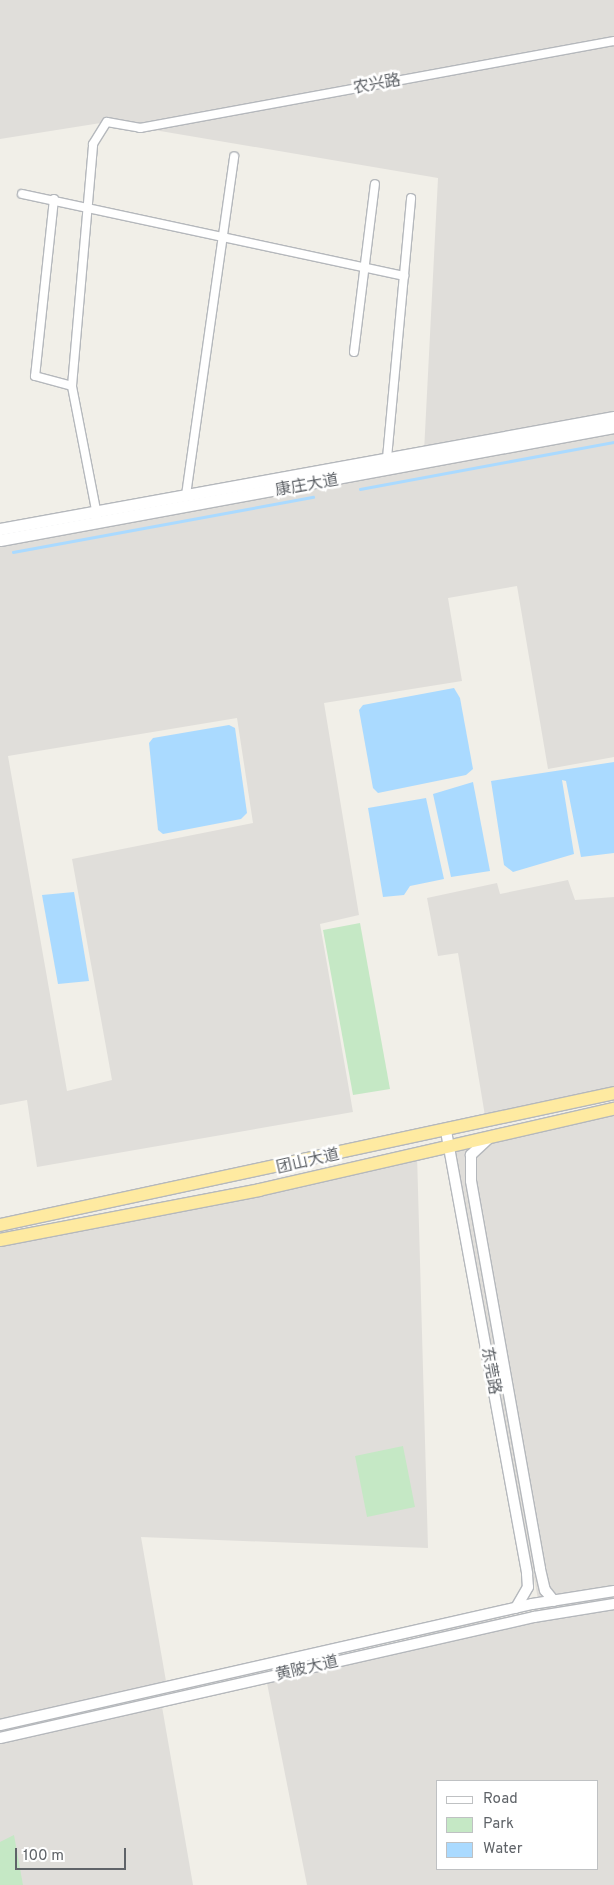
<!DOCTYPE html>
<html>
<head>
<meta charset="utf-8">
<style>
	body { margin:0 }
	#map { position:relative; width:614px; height:1885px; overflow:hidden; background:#f1efe8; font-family:Overpass,"Noto Sans SC",sans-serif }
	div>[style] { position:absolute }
	.industrial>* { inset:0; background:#e0deda }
	.green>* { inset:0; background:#c5e8c5 }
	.water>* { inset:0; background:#aadaff }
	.stream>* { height:2.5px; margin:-1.25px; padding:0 1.25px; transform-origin:1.25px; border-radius:1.25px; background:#aadaff }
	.roads { filter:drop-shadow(1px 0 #b5b8bc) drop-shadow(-1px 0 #b5b8bc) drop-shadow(0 1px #b5b8bc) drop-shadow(0 -1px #b5b8bc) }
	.minor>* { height:8px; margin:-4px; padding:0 4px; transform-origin:4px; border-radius:4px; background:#fff }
	.tertiary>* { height:10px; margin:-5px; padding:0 5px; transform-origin:5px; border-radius:5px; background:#fff }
	.secondary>* { height:11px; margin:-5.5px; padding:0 5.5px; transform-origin:5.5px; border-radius:5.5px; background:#fff }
	.trunk>* { height:12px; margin:-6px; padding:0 6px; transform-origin:6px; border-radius:6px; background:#feeaa1 }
	span { translate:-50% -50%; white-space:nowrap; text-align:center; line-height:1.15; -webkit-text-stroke:5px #fff; paint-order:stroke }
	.street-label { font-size:16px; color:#5f6368 }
	.legend { position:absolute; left:436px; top:1780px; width:162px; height:90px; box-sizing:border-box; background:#fff; border:1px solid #bfc1c3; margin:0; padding:6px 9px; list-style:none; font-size:15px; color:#5f6368 }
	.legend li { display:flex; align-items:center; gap:10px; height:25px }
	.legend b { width:25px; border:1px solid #bfc1c3 }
	.scale { position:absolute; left:15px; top:1848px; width:111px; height:22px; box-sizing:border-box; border:2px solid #5f6368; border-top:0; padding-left:6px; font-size:15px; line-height:18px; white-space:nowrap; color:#5f6368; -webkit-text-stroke:4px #fff; paint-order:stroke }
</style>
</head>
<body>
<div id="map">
	<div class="industrial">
		<i style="clip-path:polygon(0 0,614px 0,614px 417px,424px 452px,438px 178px,107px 122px,0 139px)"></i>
		<i style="clip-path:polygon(evenodd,614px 429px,614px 757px,548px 769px,517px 586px,448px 598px,462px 681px,324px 703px,359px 915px,320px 924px,353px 1112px,37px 1167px,27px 1100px,0 1105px,0 540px,614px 429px,237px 718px,253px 823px,72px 859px,112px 1080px,67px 1091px,8px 756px,237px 718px)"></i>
		<i style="clip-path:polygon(568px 880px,575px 900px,614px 897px,614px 1093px,486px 1122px,458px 953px,438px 956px,427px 898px,497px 883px,500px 894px)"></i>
		<i style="clip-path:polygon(evenodd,614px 1109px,614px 1885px,307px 1885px,266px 1678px,420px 1643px,419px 1634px,540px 1610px,454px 1146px,614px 1109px,438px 1781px,598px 1781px,598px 1869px,438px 1869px,438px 1781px)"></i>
		<i style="clip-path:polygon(417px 1154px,428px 1548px,141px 1537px,167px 1687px,0 1725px,0 1240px)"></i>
		<i style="clip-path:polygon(161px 1701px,193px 1885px,0 1885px,0 1738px)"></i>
	</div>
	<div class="green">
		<i style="clip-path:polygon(360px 923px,390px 1089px,353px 1095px,323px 930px)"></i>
		<i style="clip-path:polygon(403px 1446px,415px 1507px,367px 1517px,355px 1456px)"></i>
		<i style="clip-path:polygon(14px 1835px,23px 1885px,0 1885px,0 1842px)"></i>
	</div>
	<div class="water">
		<i style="clip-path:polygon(454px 688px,460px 698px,473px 769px,466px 775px,378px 793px,373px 788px,359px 710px,363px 705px)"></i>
		<i style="clip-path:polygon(229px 725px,235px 728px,247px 813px,241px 819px,163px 834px,158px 830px,149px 743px,153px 738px)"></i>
		<i style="clip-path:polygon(614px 762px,614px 853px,581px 857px,566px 781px,562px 780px,574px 854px,513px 872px,504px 865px,491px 781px)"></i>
		<i style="clip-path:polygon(473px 782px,490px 871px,451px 877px,433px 794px)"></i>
		<i style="clip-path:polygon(426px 798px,444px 879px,410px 886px,404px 895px,383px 897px,368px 808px)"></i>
		<i style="clip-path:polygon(74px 892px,89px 981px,58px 984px,42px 895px)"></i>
	</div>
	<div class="stream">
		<i style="left:360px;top:489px;width:258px;rotate:-10.5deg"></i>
		<i style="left:13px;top:552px;width:305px;rotate:-10.4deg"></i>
	</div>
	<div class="roads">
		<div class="minor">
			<i style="left:22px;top:194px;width:391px;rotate:12.1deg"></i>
			<i style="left:54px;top:199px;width:178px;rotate:96.1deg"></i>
			<i style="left:35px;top:376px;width:38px;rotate:15deg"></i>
			<i style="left:354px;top:352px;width:169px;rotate:-82.9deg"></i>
			<i style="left:387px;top:458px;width:261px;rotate:-84.7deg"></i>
			<i style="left:186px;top:495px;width:342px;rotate:-81.9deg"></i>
			<i style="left:97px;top:515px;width:131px;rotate:-101deg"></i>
			<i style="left:72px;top:386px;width:243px;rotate:-85deg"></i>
			<i style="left:93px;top:144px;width:26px;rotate:-58deg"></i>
			<i style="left:107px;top:122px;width:34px;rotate:10deg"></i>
			<i style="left:140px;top:128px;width:482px;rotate:-10.4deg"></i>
		</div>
		<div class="tertiary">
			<i style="left:446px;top:1131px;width:450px;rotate:79.6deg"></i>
			<i style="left:527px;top:1574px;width:13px;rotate:86deg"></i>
			<i style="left:528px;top:1587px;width:24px;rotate:120deg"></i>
			<i style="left:489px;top:1138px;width:25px;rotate:137deg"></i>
			<i style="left:471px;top:1155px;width:26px;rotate:90deg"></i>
			<i style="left:471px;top:1181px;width:394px;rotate:79.9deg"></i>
			<i style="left:540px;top:1569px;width:22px;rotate:77deg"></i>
			<i style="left:545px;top:1590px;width:14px;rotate:51deg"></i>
			<i style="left:0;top:1725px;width:546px;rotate:-12.81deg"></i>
			<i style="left:532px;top:1604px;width:83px;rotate:-9deg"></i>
			<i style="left:0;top:1738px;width:548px;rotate:-12.77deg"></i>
			<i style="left:534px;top:1617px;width:81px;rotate:-9.2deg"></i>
		</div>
		<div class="secondary">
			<i style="left:0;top:529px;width:624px;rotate:-10.34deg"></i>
			<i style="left:0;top:540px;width:624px;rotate:-10.43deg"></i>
		</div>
		<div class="trunk">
			<i style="left:0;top:1225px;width:628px;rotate:-12.13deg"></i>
			<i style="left:0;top:1240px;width:264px;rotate:-10.9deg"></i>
			<i style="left:259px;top:1190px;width:364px;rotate:-12.9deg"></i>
		</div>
	</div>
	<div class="street-label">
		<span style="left:377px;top:85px;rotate:-10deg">农兴路</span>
		<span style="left:307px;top:486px;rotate:-10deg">康庄大道</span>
		<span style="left:308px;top:1162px;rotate:-13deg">团山大道</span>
		<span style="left:490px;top:1371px;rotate:80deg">东莞路</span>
		<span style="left:307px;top:1669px;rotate:-13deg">黄陂大道</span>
	</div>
	<ul class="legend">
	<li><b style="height:6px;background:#fff"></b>Road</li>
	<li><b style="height:14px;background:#c5e8c5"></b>Park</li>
	<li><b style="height:14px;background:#aadaff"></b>Water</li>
	</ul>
	<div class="scale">100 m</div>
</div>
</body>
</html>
